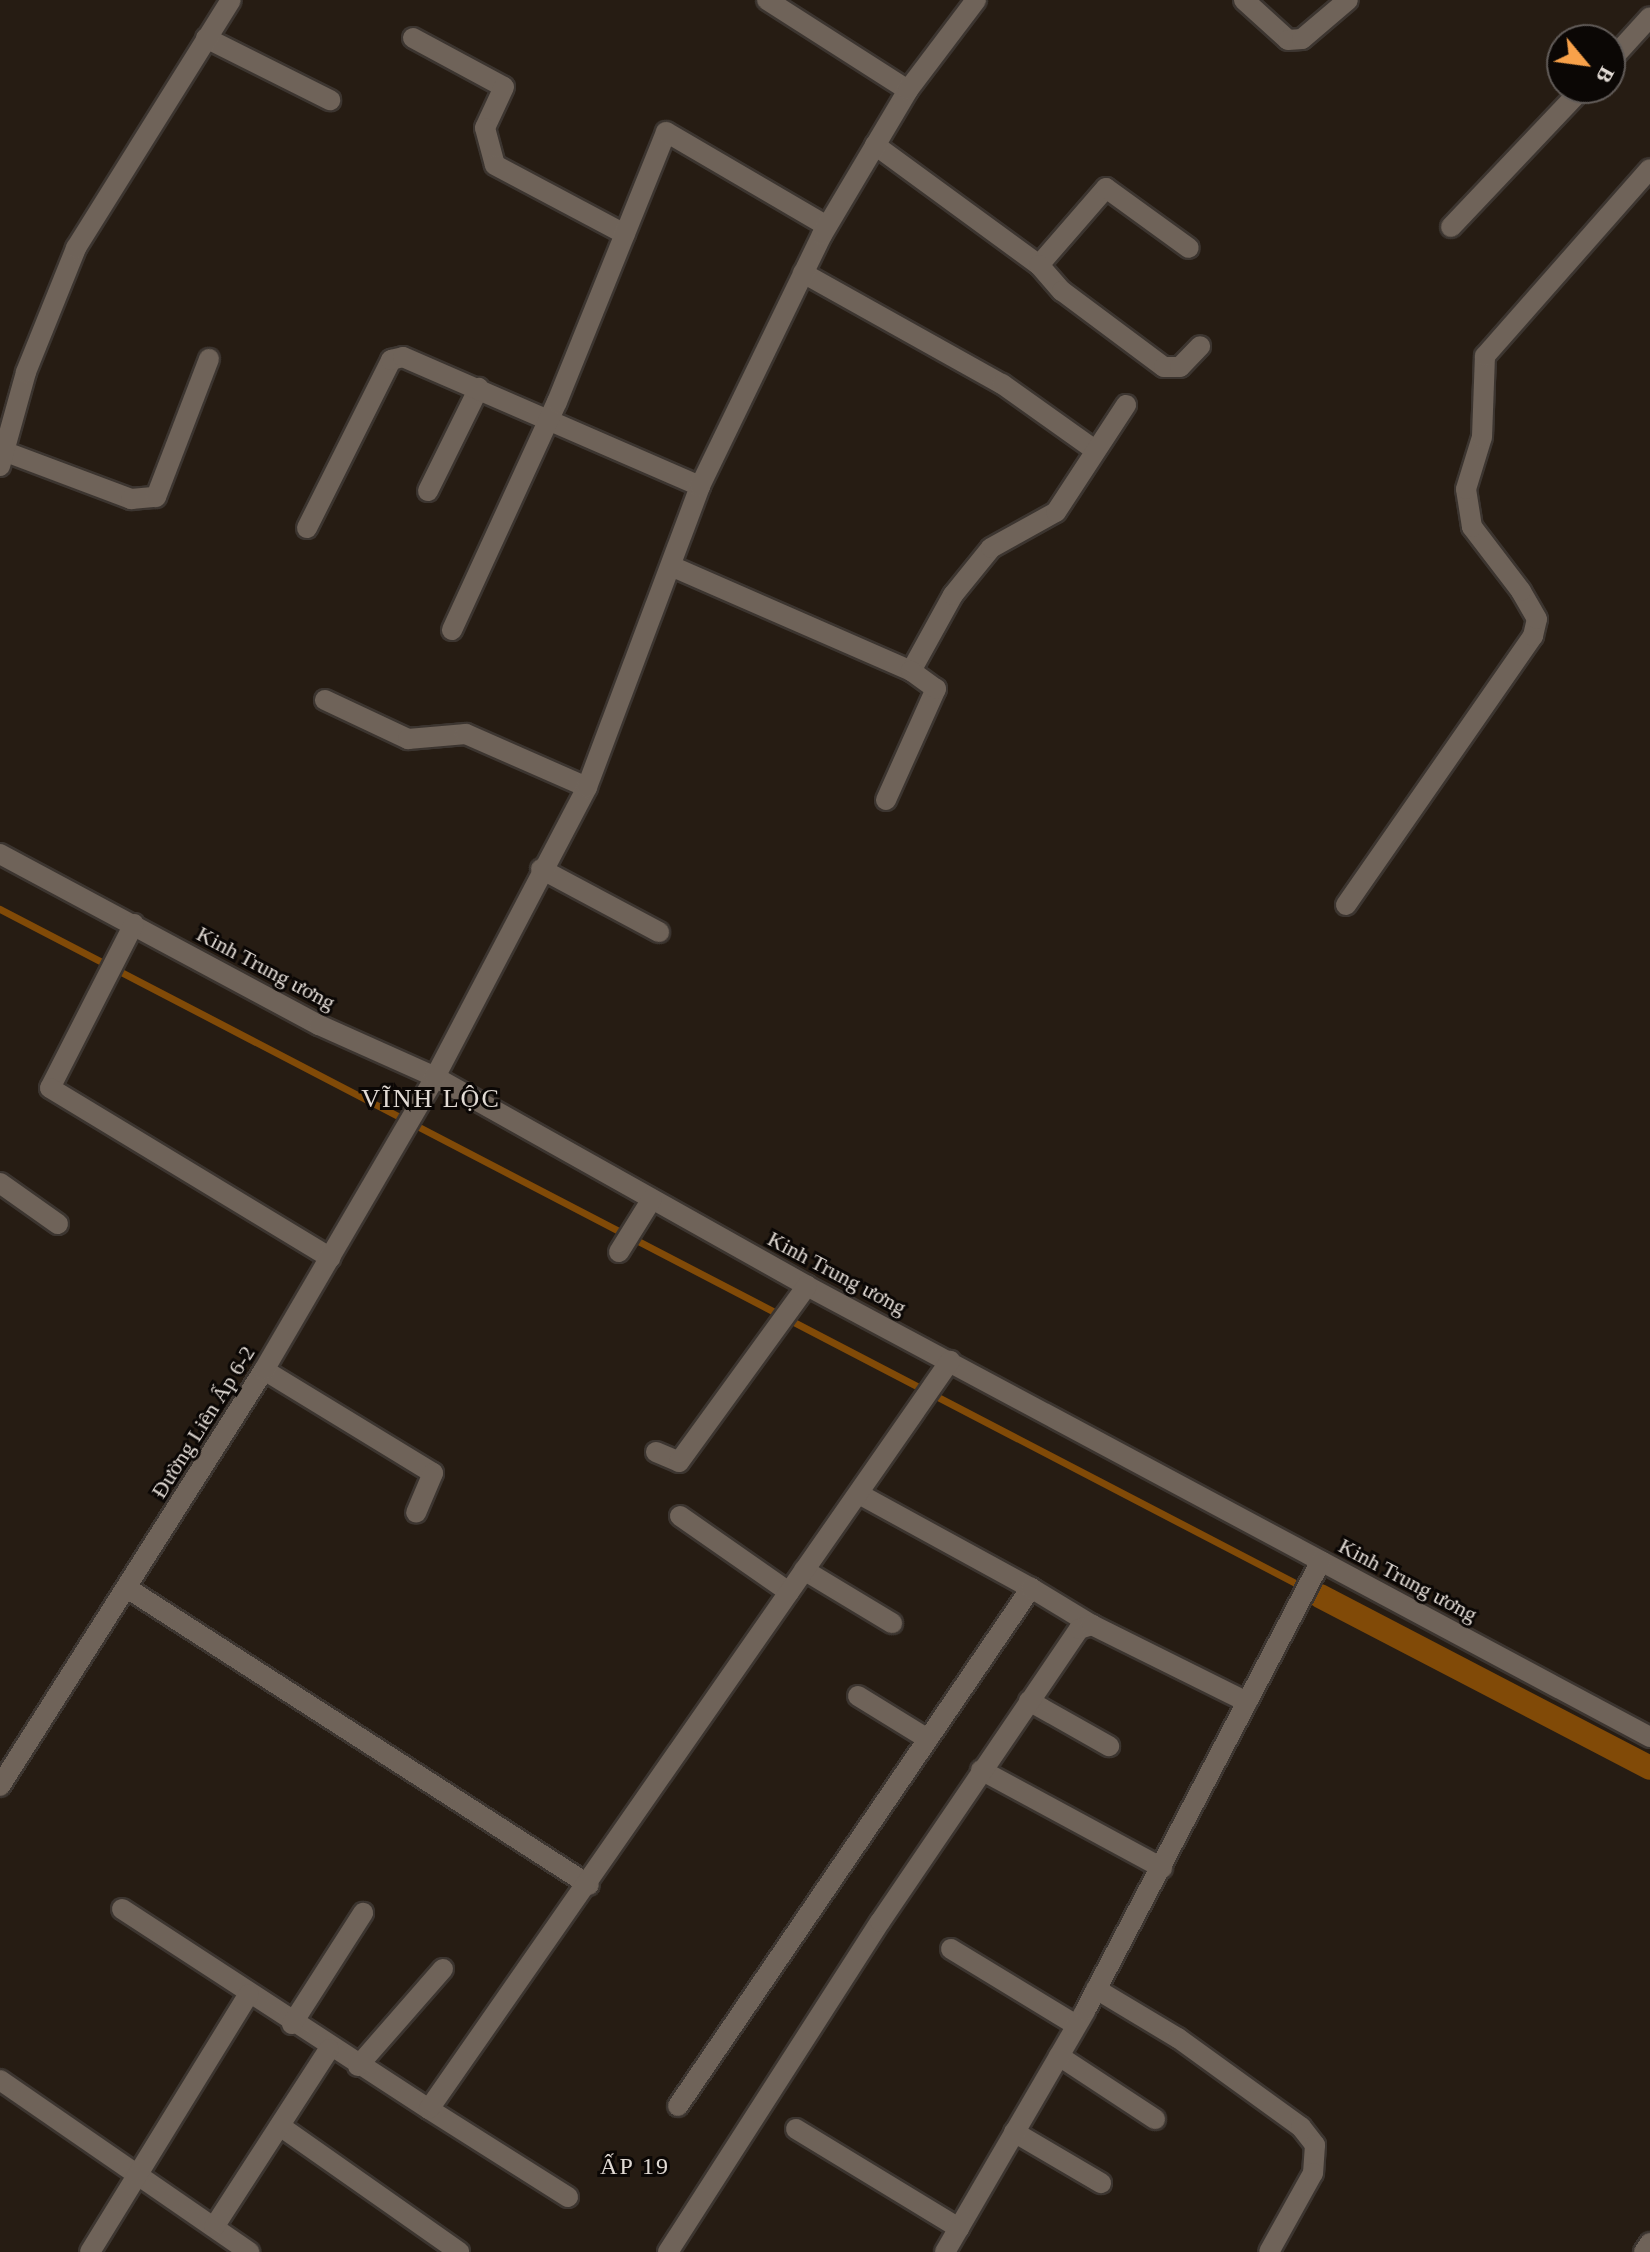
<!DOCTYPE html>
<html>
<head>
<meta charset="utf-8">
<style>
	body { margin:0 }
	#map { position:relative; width:1650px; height:2252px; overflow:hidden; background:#261c13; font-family:Georgia,serif }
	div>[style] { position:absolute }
	.stream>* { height:7px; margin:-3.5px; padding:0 3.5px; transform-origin:3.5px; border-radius:3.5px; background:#814a07 }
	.canal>* { height:24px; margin:-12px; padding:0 12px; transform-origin:12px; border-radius:12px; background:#814a07 }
	.roads { filter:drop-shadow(2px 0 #3c3530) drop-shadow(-2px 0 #3c3530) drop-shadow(0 2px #3c3530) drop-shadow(0 -2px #3c3530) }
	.minor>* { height:20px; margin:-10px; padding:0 10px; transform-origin:10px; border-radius:10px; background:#6f6359 }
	span { translate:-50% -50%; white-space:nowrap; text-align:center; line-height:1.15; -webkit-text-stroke:6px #0b0705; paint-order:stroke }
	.street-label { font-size:22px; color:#e1dad4 }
	.neighbourhood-label { font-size:24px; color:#e1dad4; letter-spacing:2px }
	.quarter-label { font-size:26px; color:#e1dad4; letter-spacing:2px }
	.north { position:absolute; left:1546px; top:24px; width:80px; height:80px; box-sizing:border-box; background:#0b0705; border:2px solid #615b58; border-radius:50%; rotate:119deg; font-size:22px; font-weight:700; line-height:32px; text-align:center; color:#e1dad4 }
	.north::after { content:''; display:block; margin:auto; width:28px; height:36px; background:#f8a14a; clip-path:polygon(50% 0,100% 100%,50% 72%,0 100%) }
</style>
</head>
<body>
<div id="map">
	<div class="stream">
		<i style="left:0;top:909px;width:1488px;rotate:27.49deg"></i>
	</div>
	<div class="canal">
		<i style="left:1320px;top:1596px;width:372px;rotate:27.5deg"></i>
	</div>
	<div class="roads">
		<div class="minor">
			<i style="left:767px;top:0;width:167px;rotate:32.6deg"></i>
			<i style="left:1244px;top:0;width:59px;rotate:42.3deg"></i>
			<i style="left:1288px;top:40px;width:14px;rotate:-4deg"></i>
			<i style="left:1302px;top:39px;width:60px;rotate:-40.3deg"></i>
			<i style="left:206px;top:38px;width:139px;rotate:26.6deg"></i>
			<i style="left:413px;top:38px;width:103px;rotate:28.3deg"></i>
			<i style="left:504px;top:87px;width:45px;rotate:114.9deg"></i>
			<i style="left:485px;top:128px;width:38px;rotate:75deg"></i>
			<i style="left:495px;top:165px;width:147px;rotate:28deg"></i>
			<i style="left:1610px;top:61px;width:59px;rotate:-47.7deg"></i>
			<i style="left:875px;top:145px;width:203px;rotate:36.2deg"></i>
			<i style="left:1039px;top:265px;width:102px;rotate:-49deg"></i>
			<i style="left:1106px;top:188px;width:102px;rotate:35.9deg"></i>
			<i style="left:1451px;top:227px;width:192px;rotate:-46.5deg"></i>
			<i style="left:1039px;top:265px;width:35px;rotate:49deg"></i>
			<i style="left:1062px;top:291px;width:127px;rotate:36.7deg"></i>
			<i style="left:1164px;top:367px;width:16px"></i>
			<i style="left:1180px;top:367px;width:29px;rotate:-46deg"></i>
			<i style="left:803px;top:273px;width:228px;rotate:29.2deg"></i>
			<i style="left:1002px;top:384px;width:114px;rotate:35.4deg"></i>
			<i style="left:6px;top:452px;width:134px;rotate:20.6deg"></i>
			<i style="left:131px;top:499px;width:25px;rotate:-5deg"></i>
			<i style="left:156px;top:497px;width:148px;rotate:-69deg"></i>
			<i style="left:0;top:466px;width:98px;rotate:-74.5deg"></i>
			<i style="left:26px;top:372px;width:134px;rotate:-68deg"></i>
			<i style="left:76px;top:248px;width:292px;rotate:-58deg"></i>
			<i style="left:428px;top:491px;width:115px;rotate:-63.7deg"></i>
			<i style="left:307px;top:528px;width:188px;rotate:-63.4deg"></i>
			<i style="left:391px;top:360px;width:12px;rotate:-14deg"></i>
			<i style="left:403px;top:357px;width:324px;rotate:23.5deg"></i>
			<i style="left:671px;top:566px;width:262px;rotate:23.6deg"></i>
			<i style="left:911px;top:671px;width:87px;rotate:-61.1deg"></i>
			<i style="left:953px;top:595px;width:60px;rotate:-51deg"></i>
			<i style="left:991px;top:548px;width:74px;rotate:-29deg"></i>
			<i style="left:1056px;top:512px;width:128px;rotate:-56.8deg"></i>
			<i style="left:452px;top:630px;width:251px;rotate:-65.3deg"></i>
			<i style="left:557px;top:402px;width:291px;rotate:-68deg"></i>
			<i style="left:666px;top:132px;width:186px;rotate:30.3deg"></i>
			<i style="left:325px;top:700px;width:92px;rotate:25.2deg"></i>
			<i style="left:408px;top:739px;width:58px;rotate:-4.9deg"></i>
			<i style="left:466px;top:734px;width:132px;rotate:23.7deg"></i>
			<i style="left:886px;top:800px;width:122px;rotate:-65.8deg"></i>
			<i style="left:936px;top:689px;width:31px;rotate:-144deg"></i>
			<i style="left:0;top:854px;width:362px;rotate:28.2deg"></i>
			<i style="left:319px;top:1025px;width:127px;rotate:24.1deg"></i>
			<i style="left:435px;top:1077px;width:427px;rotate:29.3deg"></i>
			<i style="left:807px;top:1286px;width:956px;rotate:28.15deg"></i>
			<i style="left:541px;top:869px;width:134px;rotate:28.1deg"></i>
			<i style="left:1346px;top:905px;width:328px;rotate:-55.2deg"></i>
			<i style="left:1533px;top:636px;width:17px;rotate:-77deg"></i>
			<i style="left:1537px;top:619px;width:32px;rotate:-120deg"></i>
			<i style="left:1521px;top:591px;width:81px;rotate:-127.4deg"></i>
			<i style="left:1472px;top:527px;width:38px;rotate:-99deg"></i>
			<i style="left:1466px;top:489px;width:54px;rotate:-72.9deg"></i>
			<i style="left:1482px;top:437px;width:81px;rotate:-87.9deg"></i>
			<i style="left:1485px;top:356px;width:249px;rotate:-48.6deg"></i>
			<i style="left:134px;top:924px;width:184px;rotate:117.1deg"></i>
			<i style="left:50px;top:1088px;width:328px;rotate:31.2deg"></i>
			<i style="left:0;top:1183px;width:71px;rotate:35.3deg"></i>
			<i style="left:619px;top:1252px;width:62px;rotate:-58.1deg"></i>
			<i style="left:264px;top:1370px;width:198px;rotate:31.4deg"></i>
			<i style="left:433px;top:1473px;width:43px;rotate:113deg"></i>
			<i style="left:656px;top:1452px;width:25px;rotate:23deg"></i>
			<i style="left:679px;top:1462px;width:218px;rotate:-54deg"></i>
			<i style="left:859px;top:1494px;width:196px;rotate:28.7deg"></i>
			<i style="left:680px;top:1516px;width:133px;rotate:34.9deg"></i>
			<i style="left:804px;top:1570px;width:103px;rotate:31.1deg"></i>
			<i style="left:127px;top:1588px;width:549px;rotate:32.74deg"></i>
			<i style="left:858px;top:1696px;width:82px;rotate:31.6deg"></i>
			<i style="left:1029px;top:1701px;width:92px;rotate:29.4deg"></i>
			<i style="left:981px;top:1770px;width:206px;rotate:28.4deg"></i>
			<i style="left:0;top:1786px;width:493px;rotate:-57.6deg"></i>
			<i style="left:264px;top:1370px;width:339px;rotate:-59.7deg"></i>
			<i style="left:435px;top:1077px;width:327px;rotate:-62.3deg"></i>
			<i style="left:587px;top:787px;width:322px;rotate:-69.4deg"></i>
			<i style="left:700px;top:486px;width:279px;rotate:-64.1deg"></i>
			<i style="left:822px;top:235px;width:169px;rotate:-59.3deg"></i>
			<i style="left:908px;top:90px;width:113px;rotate:-52.9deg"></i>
			<i style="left:122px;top:1909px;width:366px;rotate:33.1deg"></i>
			<i style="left:951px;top:1949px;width:146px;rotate:31.3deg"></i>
			<i style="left:1096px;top:1989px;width:96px;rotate:30.9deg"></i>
			<i style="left:1178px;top:2038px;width:152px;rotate:35.9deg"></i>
			<i style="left:1301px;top:2127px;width:23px;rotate:52deg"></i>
			<i style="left:1315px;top:2145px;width:28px;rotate:94deg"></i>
			<i style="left:1313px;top:2173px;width:90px;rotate:119.1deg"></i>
			<i style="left:292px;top:2024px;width:132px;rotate:-57.4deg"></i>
			<i style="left:1059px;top:2056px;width:115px;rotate:33.3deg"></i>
			<i style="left:358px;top:2066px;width:129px;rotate:-48.8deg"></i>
			<i style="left:0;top:2080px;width:303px;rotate:34.6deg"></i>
			<i style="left:678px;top:2106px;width:627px;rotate:-55.73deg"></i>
			<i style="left:1031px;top:1588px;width:71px;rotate:31.2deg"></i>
			<i style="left:280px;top:2126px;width:219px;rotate:35.1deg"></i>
			<i style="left:796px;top:2129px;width:191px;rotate:31.3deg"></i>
			<i style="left:1014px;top:2132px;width:101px;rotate:30.4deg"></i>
			<i style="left:568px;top:2197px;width:165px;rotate:-147.7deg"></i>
			<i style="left:429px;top:2109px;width:912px;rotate:-55.14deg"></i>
			<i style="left:214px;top:2227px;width:212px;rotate:-57.1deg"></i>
			<i style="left:90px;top:2252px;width:303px;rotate:-58.4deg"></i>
			<i style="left:668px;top:2252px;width:392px;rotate:-57.3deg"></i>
			<i style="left:880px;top:1922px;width:354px;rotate:-55.8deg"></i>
			<i style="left:1079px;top:1629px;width:14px;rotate:-17deg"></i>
			<i style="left:1092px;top:1625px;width:173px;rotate:26.4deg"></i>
			<i style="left:945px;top:2252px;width:279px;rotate:-59.8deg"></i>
			<i style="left:1085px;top:2011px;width:508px;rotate:-62.33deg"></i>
			<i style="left:1644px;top:2252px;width:11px;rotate:-56deg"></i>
		</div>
	</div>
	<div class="street-label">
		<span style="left:266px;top:968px;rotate:28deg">Kinh Trung ương</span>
		<span style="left:837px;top:1273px;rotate:28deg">Kinh Trung ương</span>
		<span style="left:203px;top:1422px;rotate:-58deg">Đường Liên Ấp 6-2</span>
		<span style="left:1408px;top:1580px;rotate:28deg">Kinh Trung ương</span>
	</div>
	<div class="neighbourhood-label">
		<span style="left:635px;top:2167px">ẤP 19</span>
	</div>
	<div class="quarter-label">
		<span style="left:431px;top:1099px">VĨNH LỘC</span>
	</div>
	<div class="north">B</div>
</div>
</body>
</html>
